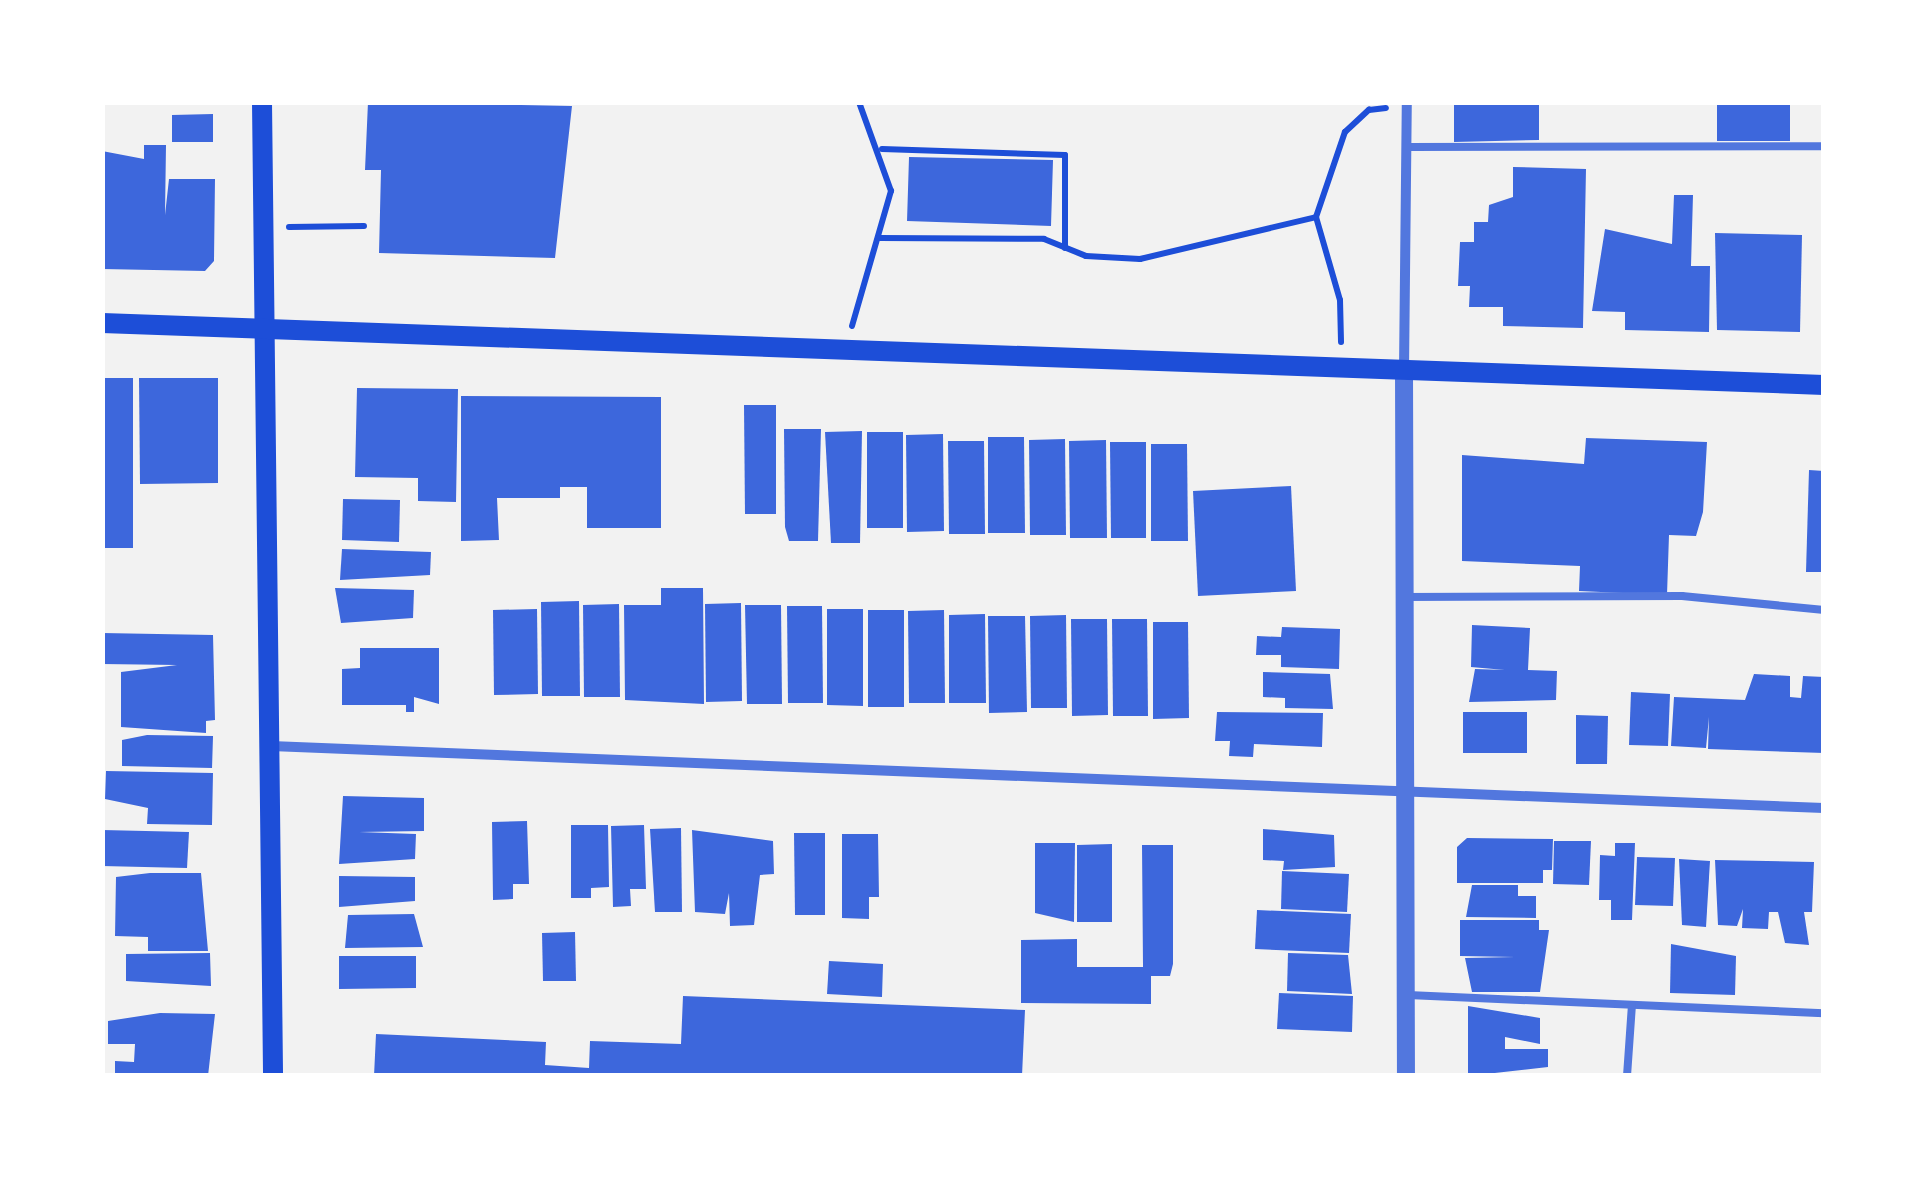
<!DOCTYPE html>
<html>
<head>
<meta charset="utf-8">
<style>
	body { margin:0 }
	#map { position:relative; width:1926px; height:1178px; overflow:hidden; background:#f2f2f2; font-family:Karla,sans-serif }
	div>[style] { position:absolute }
	.building>* { inset:0; background:#3d67dc }
	.path>* { height:6px; margin:-3px; padding:0 3px; transform-origin:3px; border-radius:3px; background:#1d4ed8 }
	.service>* { height:8px; margin:-4px; padding:0 4px; transform-origin:4px; border-radius:4px; background:#5277de }
	.minor>* { height:10px; margin:-5px; padding:0 5px; transform-origin:5px; border-radius:5px; background:#5277de }
	.tertiary>* { height:18px; margin:-9px; padding:0 9px; transform-origin:9px; border-radius:9px; background:#5277de }
	.secondary>* { height:20px; margin:-10px; padding:0 10px; transform-origin:10px; border-radius:10px; background:#1d4ed8 }
	span { translate:-50% -50%; white-space:nowrap; text-align:center; line-height:1.15; -webkit-text-stroke:10px #fff; paint-order:stroke }
	.frame { position:absolute; inset:0; border:105px solid #fff; pointer-events:none }
</style>
</head>
<body>
<div id="map">
	<div class="building">
		<i style="clip-path:polygon(368px 102px,572px 106px,555px 258px,379px 253px,381px 170px,365px 170px)"></i>
		<i style="clip-path:polygon(1454px 102px,1539px 102px,1539px 140px,1454px 142px)"></i>
		<i style="clip-path:polygon(1717px 102px,1790px 102px,1790px 141px,1717px 141px)"></i>
		<i style="clip-path:polygon(213px 114px,213px 142px,172px 142px,172px 115px)"></i>
		<i style="clip-path:polygon(144px 145px,166px 145px,165px 215px,169px 179px,215px 179px,214px 261px,205px 271px,102px 269px,102px 151px,144px 159px)"></i>
		<i style="clip-path:polygon(909px 157px,1053px 160px,1051px 226px,907px 221px)"></i>
		<i style="clip-path:polygon(1513px 167px,1586px 169px,1583px 328px,1503px 326px,1503px 307px,1469px 307px,1470px 286px,1458px 286px,1460px 242px,1474px 242px,1474px 222px,1488px 222px,1489px 205px,1513px 197px)"></i>
		<i style="clip-path:polygon(1674px 195px,1693px 195px,1691px 266px,1710px 266px,1709px 332px,1625px 330px,1625px 312px,1592px 311px,1605px 229px,1672px 244px)"></i>
		<i style="clip-path:polygon(1715px 233px,1802px 235px,1800px 332px,1717px 330px)"></i>
		<i style="clip-path:polygon(102px 378px,133px 378px,133px 548px,102px 548px)"></i>
		<i style="clip-path:polygon(139px 378px,218px 378px,218px 483px,140px 484px)"></i>
		<i style="clip-path:polygon(357px 388px,458px 389px,456px 502px,418px 501px,418px 478px,355px 477px)"></i>
		<i style="clip-path:polygon(461px 396px,661px 397px,661px 528px,587px 528px,587px 487px,560px 487px,560px 498px,497px 498px,499px 540px,461px 541px)"></i>
		<i style="clip-path:polygon(744px 405px,776px 405px,776px 514px,745px 514px)"></i>
		<i style="clip-path:polygon(784px 429px,821px 429px,818px 541px,789px 541px,785px 527px)"></i>
		<i style="clip-path:polygon(862px 431px,860px 543px,831px 543px,825px 432px)"></i>
		<i style="clip-path:polygon(867px 432px,903px 432px,903px 528px,867px 528px)"></i>
		<i style="clip-path:polygon(943px 434px,944px 531px,907px 532px,906px 435px)"></i>
		<i style="clip-path:polygon(988px 437px,1024px 437px,1025px 533px,988px 533px)"></i>
		<i style="clip-path:polygon(1586px 438px,1707px 442px,1703px 512px,1696px 536px,1669px 535px,1667px 595px,1579px 591px,1580px 566px,1462px 561px,1462px 455px,1584px 464px)"></i>
		<i style="clip-path:polygon(1065px 439px,1066px 535px,1030px 535px,1029px 440px)"></i>
		<i style="clip-path:polygon(1106px 440px,1107px 538px,1070px 538px,1069px 441px)"></i>
		<i style="clip-path:polygon(948px 441px,984px 441px,985px 534px,949px 534px)"></i>
		<i style="clip-path:polygon(1110px 442px,1146px 442px,1146px 538px,1111px 538px)"></i>
		<i style="clip-path:polygon(1151px 444px,1187px 444px,1188px 541px,1151px 541px)"></i>
		<i style="clip-path:polygon(1809px 470px,1824px 471px,1824px 572px,1806px 572px)"></i>
		<i style="clip-path:polygon(1291px 486px,1296px 591px,1198px 596px,1193px 491px)"></i>
		<i style="clip-path:polygon(343px 499px,400px 500px,399px 542px,342px 540px)"></i>
		<i style="clip-path:polygon(342px 549px,431px 552px,430px 575px,340px 580px)"></i>
		<i style="clip-path:polygon(335px 588px,414px 590px,413px 618px,341px 623px)"></i>
		<i style="clip-path:polygon(661px 588px,703px 588px,704px 704px,625px 700px,624px 605px,661px 605px)"></i>
		<i style="clip-path:polygon(579px 601px,580px 696px,542px 696px,541px 602px)"></i>
		<i style="clip-path:polygon(741px 603px,742px 701px,706px 702px,705px 604px)"></i>
		<i style="clip-path:polygon(619px 604px,620px 697px,584px 697px,583px 605px)"></i>
		<i style="clip-path:polygon(745px 605px,781px 605px,782px 704px,747px 704px)"></i>
		<i style="clip-path:polygon(787px 606px,822px 606px,823px 703px,788px 703px)"></i>
		<i style="clip-path:polygon(537px 609px,538px 694px,494px 695px,493px 610px)"></i>
		<i style="clip-path:polygon(827px 609px,863px 609px,863px 706px,827px 705px)"></i>
		<i style="clip-path:polygon(868px 610px,904px 610px,904px 707px,868px 707px)"></i>
		<i style="clip-path:polygon(944px 610px,945px 703px,909px 703px,908px 611px)"></i>
		<i style="clip-path:polygon(985px 614px,986px 703px,949px 703px,949px 615px)"></i>
		<i style="clip-path:polygon(1066px 615px,1067px 708px,1031px 708px,1030px 616px)"></i>
		<i style="clip-path:polygon(988px 616px,1025px 616px,1027px 712px,989px 713px)"></i>
		<i style="clip-path:polygon(1071px 619px,1107px 619px,1108px 715px,1072px 716px)"></i>
		<i style="clip-path:polygon(1112px 619px,1147px 619px,1148px 716px,1113px 716px)"></i>
		<i style="clip-path:polygon(1153px 622px,1188px 622px,1189px 718px,1153px 719px)"></i>
		<i style="clip-path:polygon(1472px 625px,1530px 628px,1528px 670px,1557px 671px,1556px 700px,1469px 702px,1475px 669px,1505px 670px,1471px 667px)"></i>
		<i style="clip-path:polygon(1282px 627px,1340px 629px,1339px 669px,1281px 667px,1281px 655px,1256px 655px,1257px 636px,1281px 637px)"></i>
		<i style="clip-path:polygon(102px 633px,213px 635px,215px 720px,206px 721px,206px 733px,121px 727px,121px 672px,177px 665px,102px 664px)"></i>
		<i style="clip-path:polygon(360px 648px,439px 648px,439px 704px,414px 697px,414px 712px,406px 712px,406px 705px,342px 705px,342px 669px,360px 668px)"></i>
		<i style="clip-path:polygon(1263px 672px,1330px 674px,1333px 709px,1285px 708px,1285px 698px,1263px 697px)"></i>
		<i style="clip-path:polygon(1754px 674px,1790px 676px,1790px 697px,1801px 698px,1803px 676px,1824px 677px,1824px 753px,1708px 749px,1709px 717px,1706px 748px,1671px 746px,1674px 697px,1745px 700px)"></i>
		<i style="clip-path:polygon(1631px 692px,1670px 694px,1668px 746px,1629px 745px)"></i>
		<i style="clip-path:polygon(1217px 712px,1323px 713px,1322px 747px,1254px 744px,1253px 757px,1229px 756px,1230px 741px,1215px 741px)"></i>
		<i style="clip-path:polygon(1463px 712px,1527px 712px,1527px 753px,1463px 753px)"></i>
		<i style="clip-path:polygon(1576px 715px,1608px 716px,1607px 764px,1576px 764px)"></i>
		<i style="clip-path:polygon(147px 735px,213px 736px,212px 768px,122px 766px,122px 740px)"></i>
		<i style="clip-path:polygon(106px 771px,213px 773px,212px 825px,147px 824px,148px 808px,105px 799px)"></i>
		<i style="clip-path:polygon(343px 796px,424px 798px,424px 831px,359px 832px,416px 834px,415px 859px,339px 864px)"></i>
		<i style="clip-path:polygon(527px 821px,529px 884px,513px 884px,513px 899px,493px 900px,492px 822px)"></i>
		<i style="clip-path:polygon(571px 825px,608px 825px,609px 887px,591px 888px,591px 898px,571px 898px)"></i>
		<i style="clip-path:polygon(644px 825px,646px 889px,630px 889px,631px 906px,613px 907px,611px 826px)"></i>
		<i style="clip-path:polygon(681px 828px,682px 912px,655px 912px,650px 829px)"></i>
		<i style="clip-path:polygon(1263px 829px,1334px 835px,1335px 867px,1283px 870px,1284px 861px,1263px 860px)"></i>
		<i style="clip-path:polygon(102px 830px,189px 832px,187px 868px,102px 866px)"></i>
		<i style="clip-path:polygon(692px 830px,773px 841px,774px 874px,760px 875px,754px 925px,730px 926px,729px 893px,725px 914px,695px 912px)"></i>
		<i style="clip-path:polygon(794px 833px,825px 833px,825px 915px,795px 915px)"></i>
		<i style="clip-path:polygon(842px 834px,878px 834px,879px 897px,869px 897px,869px 919px,842px 918px)"></i>
		<i style="clip-path:polygon(1467px 838px,1553px 839px,1552px 870px,1543px 870px,1543px 883px,1457px 883px,1457px 847px)"></i>
		<i style="clip-path:polygon(1554px 841px,1591px 841px,1589px 885px,1553px 884px)"></i>
		<i style="clip-path:polygon(1035px 843px,1075px 843px,1074px 922px,1035px 913px)"></i>
		<i style="clip-path:polygon(1615px 843px,1635px 843px,1632px 920px,1611px 920px,1611px 900px,1599px 900px,1600px 855px,1615px 856px)"></i>
		<i style="clip-path:polygon(1112px 844px,1112px 922px,1077px 922px,1077px 845px)"></i>
		<i style="clip-path:polygon(1142px 845px,1173px 845px,1173px 964px,1170px 976px,1151px 976px,1151px 1004px,1021px 1003px,1021px 940px,1077px 939px,1077px 967px,1143px 967px)"></i>
		<i style="clip-path:polygon(1637px 857px,1675px 858px,1673px 906px,1635px 905px)"></i>
		<i style="clip-path:polygon(1679px 859px,1710px 861px,1706px 927px,1682px 925px)"></i>
		<i style="clip-path:polygon(1715px 860px,1814px 862px,1812px 912px,1804px 912px,1809px 945px,1785px 943px,1778px 912px,1769px 912px,1768px 929px,1742px 928px,1743px 909px,1737px 926px,1718px 925px)"></i>
		<i style="clip-path:polygon(1282px 871px,1349px 874px,1347px 912px,1281px 909px)"></i>
		<i style="clip-path:polygon(150px 873px,201px 873px,208px 951px,148px 951px,148px 937px,115px 936px,116px 877px)"></i>
		<i style="clip-path:polygon(339px 876px,415px 877px,415px 901px,339px 907px)"></i>
		<i style="clip-path:polygon(1472px 885px,1518px 885px,1518px 896px,1536px 896px,1536px 918px,1466px 917px)"></i>
		<i style="clip-path:polygon(1257px 910px,1351px 914px,1349px 953px,1255px 949px)"></i>
		<i style="clip-path:polygon(414px 914px,423px 947px,345px 948px,348px 915px)"></i>
		<i style="clip-path:polygon(1460px 920px,1539px 920px,1539px 930px,1549px 930px,1540px 992px,1472px 992px,1465px 958px,1515px 957px,1460px 956px)"></i>
		<i style="clip-path:polygon(575px 932px,576px 981px,543px 981px,542px 933px)"></i>
		<i style="clip-path:polygon(1671px 944px,1736px 956px,1735px 995px,1670px 993px)"></i>
		<i style="clip-path:polygon(210px 953px,211px 986px,126px 981px,126px 954px)"></i>
		<i style="clip-path:polygon(1288px 953px,1348px 955px,1352px 994px,1287px 991px)"></i>
		<i style="clip-path:polygon(339px 956px,416px 956px,416px 988px,339px 989px)"></i>
		<i style="clip-path:polygon(829px 961px,883px 964px,882px 997px,827px 994px)"></i>
		<i style="clip-path:polygon(1279px 993px,1353px 996px,1352px 1032px,1277px 1029px)"></i>
		<i style="clip-path:polygon(683px 996px,1025px 1010px,1022px 1076px,374px 1076px,376px 1034px,546px 1042px,545px 1065px,589px 1068px,590px 1041px,681px 1044px)"></i>
		<i style="clip-path:polygon(1468px 1006px,1540px 1018px,1540px 1044px,1505px 1037px,1505px 1049px,1548px 1049px,1548px 1067px,1468px 1076px)"></i>
		<i style="clip-path:polygon(160px 1013px,215px 1014px,208px 1076px,115px 1076px,115px 1061px,134px 1062px,135px 1044px,108px 1044px,108px 1021px)"></i>
	</div>
	<div class="path">
		<i style="left:882px;top:149px;width:183px;rotate:1.9deg"></i>
		<i style="left:1065px;top:155px;width:93px;rotate:90deg"></i>
		<i style="left:1316px;top:217px;width:86px;rotate:73.9deg"></i>
		<i style="left:1340px;top:300px;width:42px;rotate:88.6deg"></i>
		<i style="left:289px;top:227px;width:75px;rotate:-0.8deg"></i>
		<i style="left:880px;top:238px;width:164px;rotate:0.3deg"></i>
		<i style="left:1044px;top:239px;width:45px;rotate:22deg"></i>
		<i style="left:1086px;top:256px;width:54px;rotate:3.2deg"></i>
		<i style="left:1140px;top:259px;width:181px;rotate:-13.4deg"></i>
		<i style="left:1316px;top:217px;width:90px;rotate:-71.2deg"></i>
		<i style="left:1345px;top:132px;width:33px;rotate:-43deg"></i>
		<i style="left:1369px;top:110px;width:17px;rotate:-7deg"></i>
		<i style="left:852px;top:326px;width:141px;rotate:-73.9deg"></i>
		<i style="left:891px;top:191px;width:95px;rotate:-109.8deg"></i>
	</div>
	<div class="service">
		<i style="left:1407px;top:147px;width:417px;rotate:-0.1deg"></i>
		<i style="left:1404px;top:597px;width:278px;rotate:-0.2deg"></i>
		<i style="left:1682px;top:596px;width:143px;rotate:5.6deg"></i>
		<i style="left:1408px;top:995px;width:416px;rotate:2.5deg"></i>
		<i style="left:1627px;top:1076px;width:71px;rotate:-86deg"></i>
	</div>
	<div class="minor">
		<i style="left:1404px;top:370px;width:268px;rotate:-89.4deg"></i>
		<i style="left:271px;top:746px;width:1554px;rotate:2.29deg"></i>
	</div>
	<div class="tertiary">
		<i style="left:1404px;top:370px;width:706px;rotate:89.84deg"></i>
	</div>
	<div class="secondary">
		<i style="left:262px;top:102px;width:974px;rotate:89.35deg"></i>
		<i style="left:102px;top:323px;width:1723px;rotate:2.06deg"></i>
	</div>
	<div class="frame"></div>
</div>
</body>
</html>
